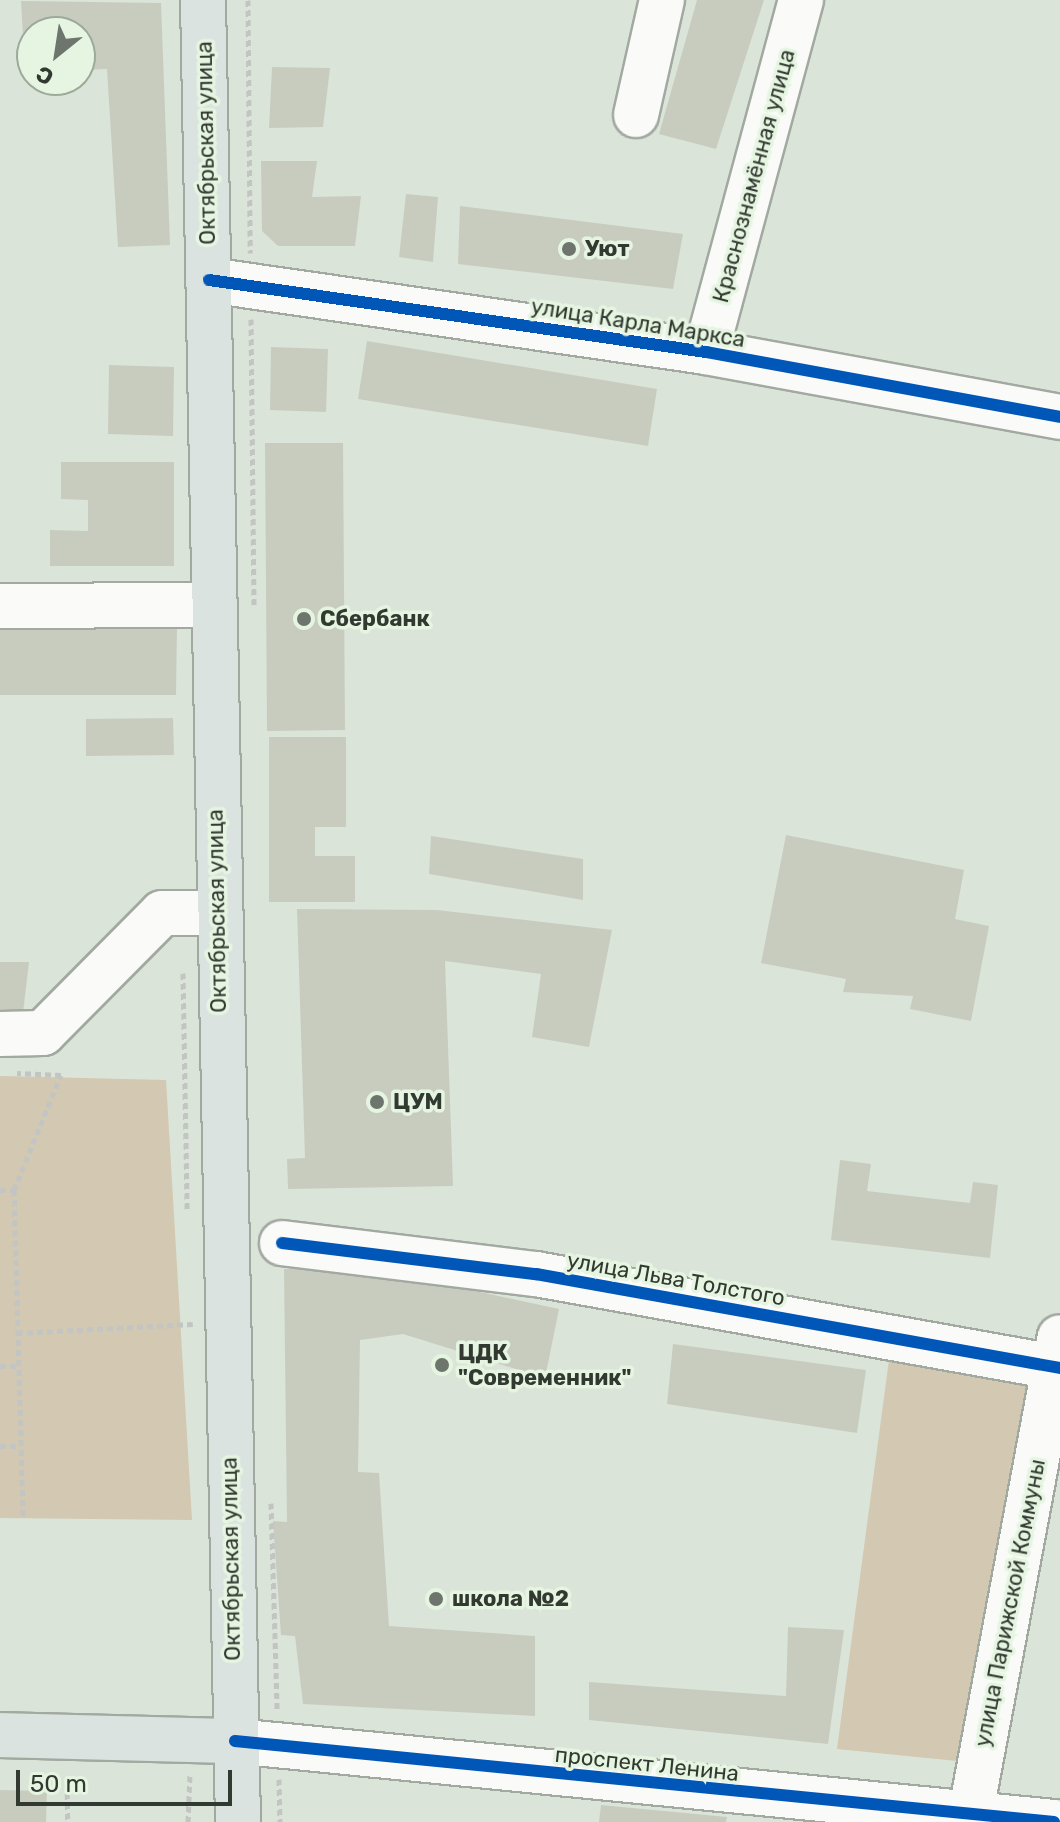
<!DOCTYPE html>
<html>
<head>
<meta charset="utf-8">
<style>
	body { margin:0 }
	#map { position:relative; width:1060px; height:1822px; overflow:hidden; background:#dbe4d9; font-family:Rubik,sans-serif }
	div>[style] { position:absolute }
	.green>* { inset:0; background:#d3c8b1 }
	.building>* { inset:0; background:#c8ccbf }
	.path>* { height:5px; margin-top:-2.5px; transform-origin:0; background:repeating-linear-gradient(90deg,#c2c5c1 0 6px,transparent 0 10px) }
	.roads { filter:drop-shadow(2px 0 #a2a9a1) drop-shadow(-2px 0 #a2a9a1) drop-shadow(0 2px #a2a9a1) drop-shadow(0 -2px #a2a9a1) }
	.minor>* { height:44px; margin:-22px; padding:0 22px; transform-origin:22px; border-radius:22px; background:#fafbf9 }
	.major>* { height:44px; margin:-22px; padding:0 22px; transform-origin:22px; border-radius:22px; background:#dbe3e0 }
	.cycleway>* { height:12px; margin:-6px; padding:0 6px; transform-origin:6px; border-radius:6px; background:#0057b8 }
	.dots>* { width:22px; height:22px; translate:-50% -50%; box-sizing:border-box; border:4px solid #e5f5e1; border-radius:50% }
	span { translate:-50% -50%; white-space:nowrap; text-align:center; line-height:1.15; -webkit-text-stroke:7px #e5f5e1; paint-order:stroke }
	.street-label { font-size:22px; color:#323931 }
	.poi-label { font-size:22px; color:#323931; font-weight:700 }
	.left { translate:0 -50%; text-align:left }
	.north { position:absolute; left:16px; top:16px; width:80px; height:80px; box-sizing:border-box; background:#e5f5e1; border:2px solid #9daa9b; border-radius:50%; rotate:210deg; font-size:22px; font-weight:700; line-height:32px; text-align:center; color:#323931 }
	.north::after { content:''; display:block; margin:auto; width:28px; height:36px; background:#6d756c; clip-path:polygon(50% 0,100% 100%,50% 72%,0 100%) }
	.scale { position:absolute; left:16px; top:1770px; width:216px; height:36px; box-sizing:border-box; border:4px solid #323931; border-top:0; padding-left:10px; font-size:24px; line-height:28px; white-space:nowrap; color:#323931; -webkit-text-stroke:6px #e5f5e1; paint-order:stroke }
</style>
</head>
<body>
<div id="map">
	<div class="green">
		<i style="clip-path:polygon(0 1076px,166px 1080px,192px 1520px,0 1518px)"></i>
		<i style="clip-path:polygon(893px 1330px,1043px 1352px,977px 1763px,837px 1749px)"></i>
	</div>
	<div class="building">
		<i style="clip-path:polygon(697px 0,764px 0,716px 149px,659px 134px)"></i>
		<i style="clip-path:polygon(21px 1px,161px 3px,170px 245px,118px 247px,107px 69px,80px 70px,80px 32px,32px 32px,32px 73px,25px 73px)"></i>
		<i style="clip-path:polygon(272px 67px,330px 68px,323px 127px,269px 128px)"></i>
		<i style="clip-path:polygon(261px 161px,317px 161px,312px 197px,361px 196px,355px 246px,278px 246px,262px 231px)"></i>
		<i style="clip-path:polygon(406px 194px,438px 197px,433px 262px,399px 257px)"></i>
		<i style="clip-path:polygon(460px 206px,683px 234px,673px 289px,458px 264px)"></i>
		<i style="clip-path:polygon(367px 341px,657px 389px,648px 446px,358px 399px)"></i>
		<i style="clip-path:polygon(271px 347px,328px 349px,326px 412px,270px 410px)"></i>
		<i style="clip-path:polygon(109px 365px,174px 367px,173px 436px,108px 434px)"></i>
		<i style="clip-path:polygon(265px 443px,343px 443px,345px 730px,267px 731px)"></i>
		<i style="clip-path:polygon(61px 462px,174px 462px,174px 566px,50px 566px,50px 530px,88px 531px,88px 500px,61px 499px)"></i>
		<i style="clip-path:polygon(0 628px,177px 628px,176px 695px,0 695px)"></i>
		<i style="clip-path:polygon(173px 718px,174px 755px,86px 756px,86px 719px)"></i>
		<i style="clip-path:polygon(269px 737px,346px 737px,346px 827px,315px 827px,315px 856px,355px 856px,355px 902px,269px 902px)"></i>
		<i style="clip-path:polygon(786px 835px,964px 870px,955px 919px,989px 926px,971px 1021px,910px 1009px,913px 996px,843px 992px,846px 979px,761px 963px)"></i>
		<i style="clip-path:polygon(431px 836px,583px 859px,583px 900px,429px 874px)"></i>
		<i style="clip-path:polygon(297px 909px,437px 910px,612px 930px,589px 1047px,532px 1037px,541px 974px,445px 961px,453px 1186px,288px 1189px,287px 1159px,305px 1158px)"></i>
		<i style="clip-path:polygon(0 962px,29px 962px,23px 1013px,0 1013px)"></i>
		<i style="clip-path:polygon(840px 1160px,871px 1164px,867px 1191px,970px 1203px,973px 1182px,998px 1185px,990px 1258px,831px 1240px)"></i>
		<i style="clip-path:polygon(411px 1264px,424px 1280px,559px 1309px,545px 1378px,403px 1334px,360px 1340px,358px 1472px,379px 1473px,389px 1626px,535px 1636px,535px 1716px,303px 1704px,295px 1636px,281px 1635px,273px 1521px,287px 1522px,284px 1269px)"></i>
		<i style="clip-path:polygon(673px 1344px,866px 1370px,857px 1433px,667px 1404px)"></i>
		<i style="clip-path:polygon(788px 1627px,844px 1630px,828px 1744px,589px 1720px,589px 1682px,786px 1696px)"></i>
		<i style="clip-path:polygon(0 1790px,47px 1791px,46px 1822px,0 1822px)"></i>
		<i style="clip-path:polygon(601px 1805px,727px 1817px,726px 1822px,599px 1822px)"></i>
	</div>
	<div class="path">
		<i style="left:248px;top:0;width:253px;rotate:89.5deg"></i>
		<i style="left:251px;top:319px;width:286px;rotate:89.4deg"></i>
		<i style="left:183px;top:973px;width:237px;rotate:89deg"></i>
		<i style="left:0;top:1190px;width:14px"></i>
		<i style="left:14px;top:1190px;width:124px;rotate:-67.8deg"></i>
		<i style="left:61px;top:1075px;width:44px;rotate:-177.4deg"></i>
		<i style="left:14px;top:1190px;width:329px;rotate:88.4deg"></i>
		<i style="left:17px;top:1333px;width:176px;rotate:-2.9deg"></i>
		<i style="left:0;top:1366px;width:17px"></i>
		<i style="left:0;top:1446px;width:19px"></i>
		<i style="left:271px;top:1503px;width:206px;rotate:88.3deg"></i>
		<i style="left:279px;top:1779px;width:43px;rotate:88.7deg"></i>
		<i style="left:67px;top:1783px;width:39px;rotate:89deg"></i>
		<i style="left:188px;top:1822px;width:47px;rotate:-87.6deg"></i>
	</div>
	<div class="roads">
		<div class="minor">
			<i style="left:636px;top:115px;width:118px;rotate:-77.3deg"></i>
			<i style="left:209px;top:280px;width:502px;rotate:8.24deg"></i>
			<i style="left:706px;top:352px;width:360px;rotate:10.4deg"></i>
			<i style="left:706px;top:352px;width:365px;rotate:-74.9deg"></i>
			<i style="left:0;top:606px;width:213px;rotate:-0.3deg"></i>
			<i style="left:0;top:1034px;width:43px;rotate:-1.3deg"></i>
			<i style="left:43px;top:1033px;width:169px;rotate:-45.2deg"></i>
			<i style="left:162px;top:913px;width:55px"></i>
			<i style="left:282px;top:1243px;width:256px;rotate:7deg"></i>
			<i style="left:536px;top:1274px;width:532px;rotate:10.17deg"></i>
			<i style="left:235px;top:1741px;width:823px;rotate:5.65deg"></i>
			<i style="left:969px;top:1822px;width:493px;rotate:-79.4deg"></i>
		</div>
		<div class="major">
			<i style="left:203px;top:0;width:1822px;rotate:88.9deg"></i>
			<i style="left:0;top:1735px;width:235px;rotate:1.5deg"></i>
		</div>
	</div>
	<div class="cycleway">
		<i style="left:209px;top:280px;width:502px;rotate:8.24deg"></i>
		<i style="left:706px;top:352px;width:360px;rotate:10.4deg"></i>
		<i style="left:282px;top:1243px;width:256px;rotate:7deg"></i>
		<i style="left:536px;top:1274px;width:532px;rotate:10.17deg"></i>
		<i style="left:235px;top:1741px;width:823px;rotate:5.65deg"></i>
	</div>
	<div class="dots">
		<i style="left:569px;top:249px;background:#6d756c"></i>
		<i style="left:304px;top:619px;background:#6d756c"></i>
		<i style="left:377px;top:1102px;background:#6d756c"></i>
		<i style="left:442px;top:1365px;background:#6d756c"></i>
		<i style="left:436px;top:1599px;background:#6d756c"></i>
	</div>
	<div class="street-label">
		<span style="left:206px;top:143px;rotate:-91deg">Октябрьская улица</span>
		<span style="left:754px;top:176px;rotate:-75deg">Краснознамённая улица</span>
		<span style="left:638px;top:323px;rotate:9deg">улица Карла Маркса</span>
		<span style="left:217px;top:911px;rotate:-91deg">Октябрьская улица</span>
		<span style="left:676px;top:1279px;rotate:10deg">улица Льва Толстого</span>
		<span style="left:231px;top:1559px;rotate:-91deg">Октябрьская улица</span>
		<span style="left:1010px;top:1603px;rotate:-79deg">улица Парижской Коммуны</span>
		<span style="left:647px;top:1764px;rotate:6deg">проспект Ленина</span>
	</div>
	<div class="poi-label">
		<span class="left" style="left:585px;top:249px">Уют</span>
		<span class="left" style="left:320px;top:619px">Сбербанк</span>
		<span class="left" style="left:393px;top:1102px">ЦУМ</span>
		<span class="left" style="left:458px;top:1365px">ЦДК<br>"Современник"</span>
		<span class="left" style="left:452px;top:1599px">школа №2</span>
	</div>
	<div class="north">С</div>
	<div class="scale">50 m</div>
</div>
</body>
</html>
